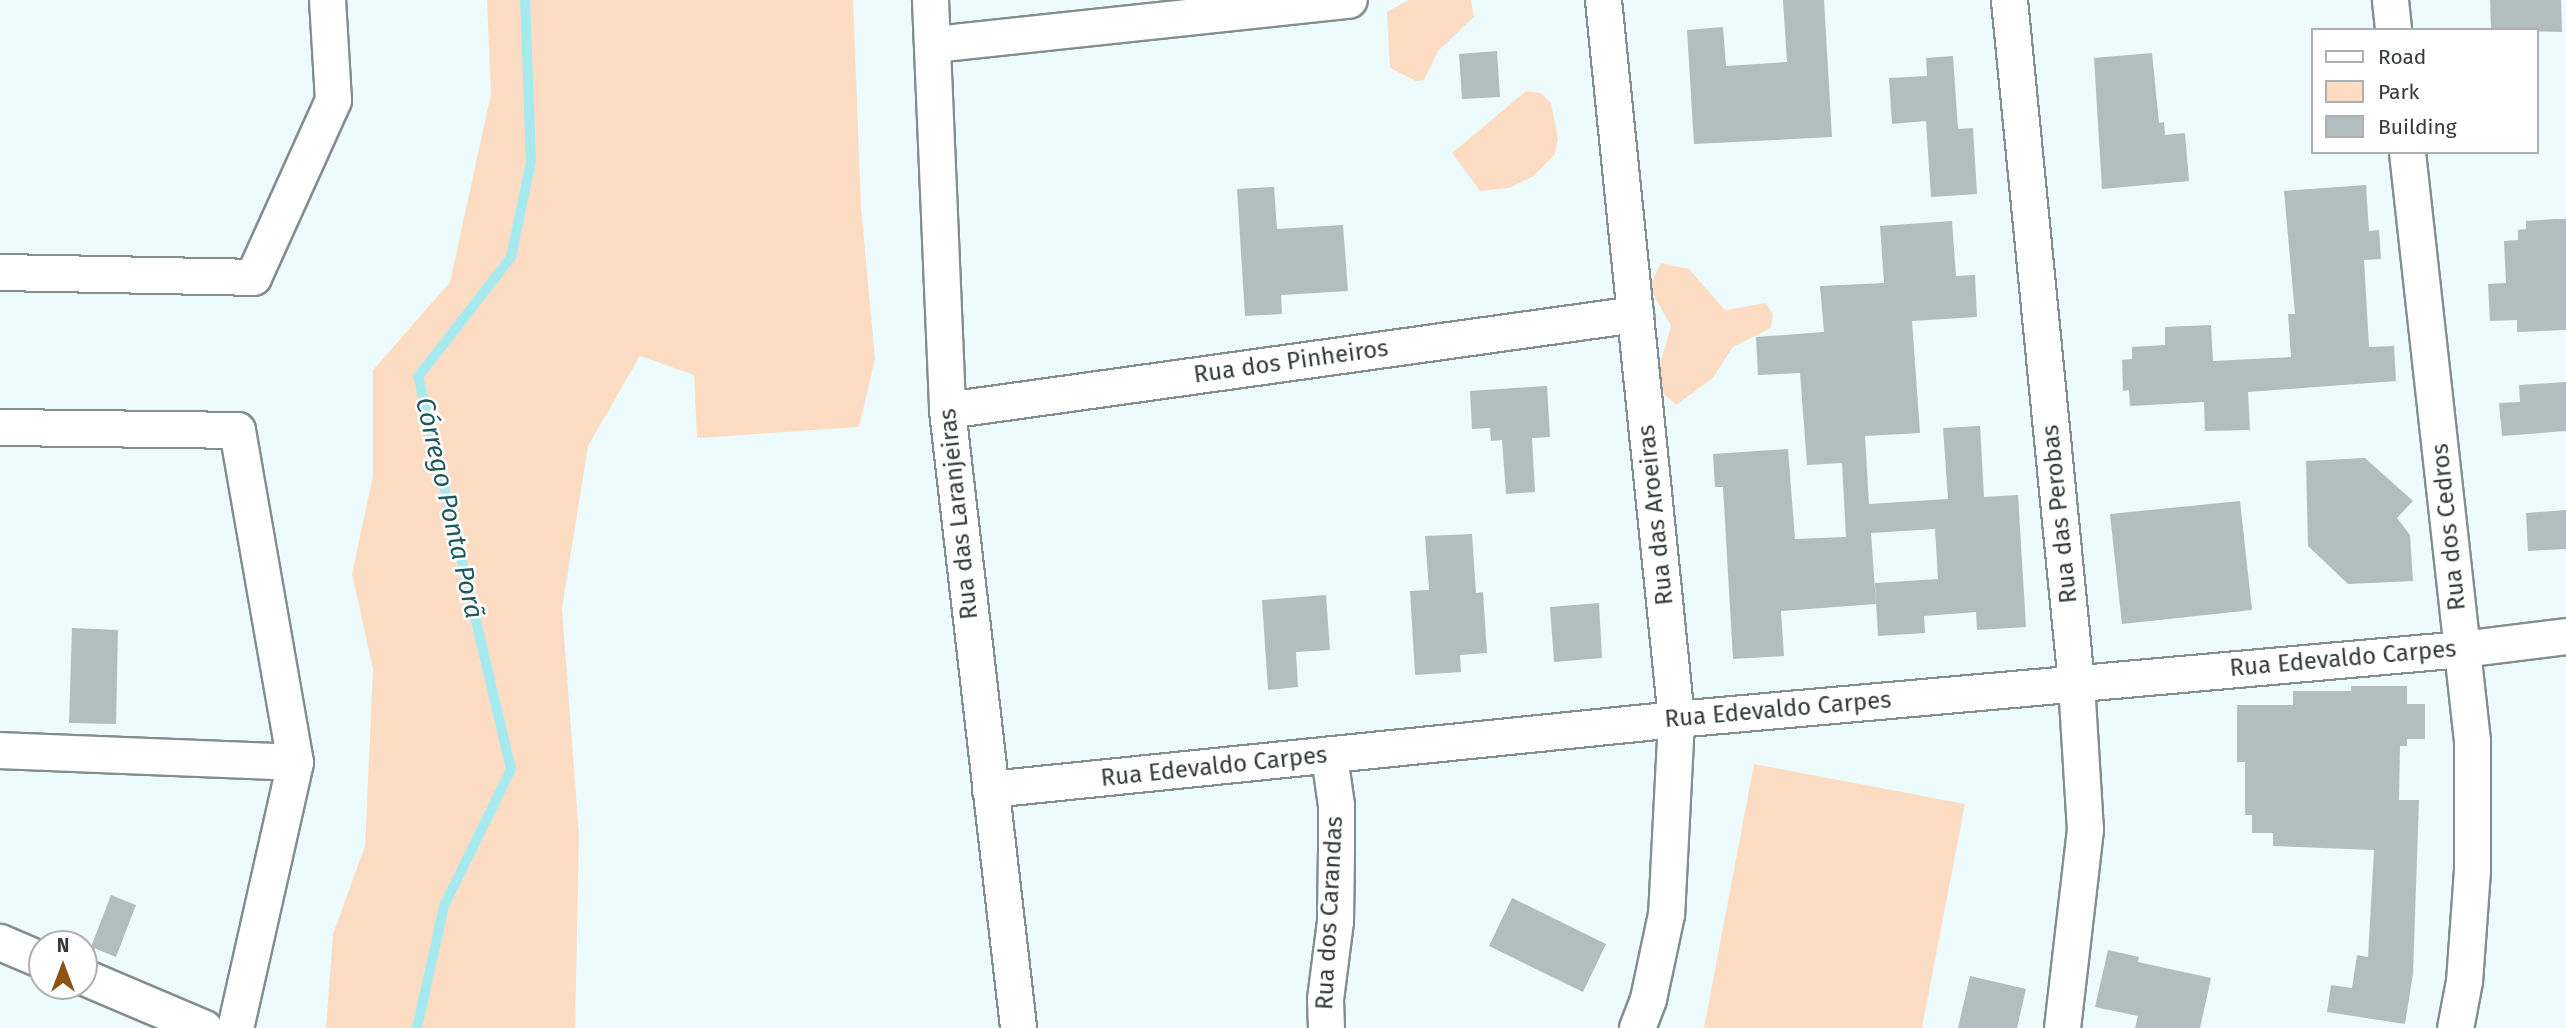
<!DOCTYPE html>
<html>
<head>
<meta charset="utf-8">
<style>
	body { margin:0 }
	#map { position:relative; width:2566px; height:1028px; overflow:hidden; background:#edfbfc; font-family:"Fira Sans",sans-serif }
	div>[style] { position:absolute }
	.green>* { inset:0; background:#fcddc4 }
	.stream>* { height:10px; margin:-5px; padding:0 5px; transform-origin:5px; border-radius:5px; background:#a6eaef }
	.building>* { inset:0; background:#b1bdbe }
	.roads { filter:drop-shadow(2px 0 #828e8f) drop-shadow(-2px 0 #828e8f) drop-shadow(0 2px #828e8f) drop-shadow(0 -2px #828e8f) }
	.minor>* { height:35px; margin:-17.5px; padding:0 17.5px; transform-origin:17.5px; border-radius:17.5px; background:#fff }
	span { translate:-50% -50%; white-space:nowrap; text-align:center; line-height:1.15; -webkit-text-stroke:5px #fff; paint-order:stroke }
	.street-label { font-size:24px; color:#353a3a }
	.water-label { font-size:26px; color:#1e575c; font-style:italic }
	.legend { position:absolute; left:2311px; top:28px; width:228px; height:126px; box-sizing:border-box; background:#fff; border:2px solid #aeb0b0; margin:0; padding:9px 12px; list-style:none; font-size:21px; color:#353a3a }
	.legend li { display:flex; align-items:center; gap:14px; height:35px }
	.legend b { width:35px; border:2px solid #aeb0b0 }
	.north { position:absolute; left:28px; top:930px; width:70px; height:70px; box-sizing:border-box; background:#fff; border:2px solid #aeb0b0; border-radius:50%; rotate:0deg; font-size:19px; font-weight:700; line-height:28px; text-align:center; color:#353a3a }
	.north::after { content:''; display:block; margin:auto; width:24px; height:32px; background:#8e5211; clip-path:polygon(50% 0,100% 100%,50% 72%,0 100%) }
</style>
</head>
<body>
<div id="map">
	<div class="green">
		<i style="clip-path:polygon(487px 0,853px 0,861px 206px,875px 359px,859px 427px,697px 438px,694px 375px,640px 356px,588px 446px,562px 609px,579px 835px,575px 1028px,326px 1028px,333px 934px,365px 846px,373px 669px,352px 574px,373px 476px,373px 370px,450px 282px,491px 94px)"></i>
		<i style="clip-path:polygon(1408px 0,1471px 0,1474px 17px,1438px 51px,1424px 80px,1416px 81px,1390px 68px,1387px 12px)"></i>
		<i style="clip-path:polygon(1526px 91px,1541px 93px,1551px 103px,1558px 139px,1555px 154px,1534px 176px,1509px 188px,1480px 191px,1452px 153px)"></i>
		<i style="clip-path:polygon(1661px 263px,1689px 269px,1725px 310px,1766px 303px,1773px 314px,1771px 328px,1733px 347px,1712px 379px,1676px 405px,1654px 385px,1671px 326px,1649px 287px)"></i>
		<i style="clip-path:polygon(1754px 764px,1965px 804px,1922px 1028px,1704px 1028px)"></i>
	</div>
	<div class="stream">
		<i style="left:417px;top:1028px;width:125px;rotate:-77.5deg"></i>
		<i style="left:444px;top:906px;width:153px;rotate:-63.9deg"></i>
		<i style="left:511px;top:769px;width:403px;rotate:-103.3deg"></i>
		<i style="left:418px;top:377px;width:152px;rotate:-52.2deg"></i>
		<i style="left:511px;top:257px;width:98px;rotate:-78.2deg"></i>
		<i style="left:531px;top:161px;width:161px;rotate:-92.1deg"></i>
	</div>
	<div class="building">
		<i style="clip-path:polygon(1783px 0,1824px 0,1832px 137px,1694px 144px,1687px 30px,1723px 27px,1726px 66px,1787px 62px)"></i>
		<i style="clip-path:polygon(2490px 0,2561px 0,2562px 32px,2491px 30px)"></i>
		<i style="clip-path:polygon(1497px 51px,1500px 97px,1462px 99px,1459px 54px)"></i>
		<i style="clip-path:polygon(2152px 53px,2159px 123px,2164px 122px,2165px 135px,2185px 133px,2189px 181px,2102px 189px,2094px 58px)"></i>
		<i style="clip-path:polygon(1953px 56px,1958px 129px,1973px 128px,1977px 194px,1931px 197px,1926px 121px,1892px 124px,1889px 78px,1927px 76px,1926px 58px)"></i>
		<i style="clip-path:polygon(2366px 185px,2369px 231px,2379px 230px,2381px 259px,2364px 260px,2369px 347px,2394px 346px,2396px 381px,2248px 392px,2250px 430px,2205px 431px,2204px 402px,2130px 406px,2129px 390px,2123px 391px,2122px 360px,2132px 359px,2132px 347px,2165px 345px,2165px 327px,2211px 325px,2213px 361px,2291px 357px,2288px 314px,2295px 314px,2284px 191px)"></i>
		<i style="clip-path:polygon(1274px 187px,1277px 229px,1343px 225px,1348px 291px,1281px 295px,1282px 314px,1245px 316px,1237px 189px)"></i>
		<i style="clip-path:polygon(2556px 219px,2566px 219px,2566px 330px,2517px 332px,2517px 320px,2490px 321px,2488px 284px,2506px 283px,2504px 241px,2518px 240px,2518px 230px,2526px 229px,2526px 221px)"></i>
		<i style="clip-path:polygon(1952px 221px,1956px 276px,1975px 275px,1977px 317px,1912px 321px,1920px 433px,1865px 436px,1869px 504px,1948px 499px,1943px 428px,1980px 426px,1984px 497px,2018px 495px,2026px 627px,1977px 630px,1976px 612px,1924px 616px,1925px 633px,1878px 636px,1875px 583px,1938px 579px,1935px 529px,1871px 533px,1876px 604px,1781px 611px,1784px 656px,1733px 659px,1723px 487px,1715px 487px,1713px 454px,1788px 449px,1795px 539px,1846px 537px,1842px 463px,1807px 465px,1800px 373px,1758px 375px,1756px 337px,1824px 332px,1820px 286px,1884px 283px,1880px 226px)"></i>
		<i style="clip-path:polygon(2566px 382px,2566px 431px,2502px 436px,2499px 403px,2520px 402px,2519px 385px)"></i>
		<i style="clip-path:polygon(1547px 386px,1550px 437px,1532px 438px,1535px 492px,1506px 494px,1502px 440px,1491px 441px,1490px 428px,1472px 429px,1470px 391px)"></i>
		<i style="clip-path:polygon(2365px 458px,2413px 501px,2397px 518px,2410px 535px,2413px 581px,2348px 584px,2308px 546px,2306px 461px)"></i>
		<i style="clip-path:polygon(2240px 501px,2252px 610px,2122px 624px,2110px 514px)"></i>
		<i style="clip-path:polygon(2566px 510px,2566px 549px,2528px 551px,2526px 513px)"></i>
		<i style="clip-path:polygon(1472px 534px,1476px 593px,1483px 592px,1487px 653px,1460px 655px,1461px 672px,1415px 675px,1410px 591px,1429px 590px,1425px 536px)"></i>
		<i style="clip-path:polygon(1326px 595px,1330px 650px,1296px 652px,1298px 687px,1268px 690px,1262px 600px)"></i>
		<i style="clip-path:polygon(1599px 603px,1602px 658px,1554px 662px,1550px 607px)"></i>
		<i style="clip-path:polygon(72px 628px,118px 630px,116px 724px,69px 723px)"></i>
		<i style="clip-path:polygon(2351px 686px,2407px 686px,2407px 704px,2425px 704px,2425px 739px,2407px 739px,2407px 746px,2400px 746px,2399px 800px,2419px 800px,2413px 974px,2405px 1024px,2327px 1012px,2331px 985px,2352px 988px,2357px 955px,2368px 957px,2374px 850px,2273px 846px,2273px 833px,2252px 833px,2252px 815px,2245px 815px,2245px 762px,2237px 762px,2237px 705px,2293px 705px,2293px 691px,2351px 691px)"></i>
		<i style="clip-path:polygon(111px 895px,136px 905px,116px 957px,91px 947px)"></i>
		<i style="clip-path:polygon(1512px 898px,1606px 944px,1583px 992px,1489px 946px)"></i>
		<i style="clip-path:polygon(2108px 950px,2139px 957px,2138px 962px,2211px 978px,2200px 1028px,2135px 1028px,2138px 1016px,2095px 1007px)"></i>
		<i style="clip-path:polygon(1970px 976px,2026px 989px,2017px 1028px,1958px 1028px)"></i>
	</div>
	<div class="roads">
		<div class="minor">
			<i style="left:930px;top:0;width:410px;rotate:87.6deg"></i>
			<i style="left:947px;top:410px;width:620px;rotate:83.43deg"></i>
			<i style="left:1603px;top:0;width:723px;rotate:84.2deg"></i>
			<i style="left:1676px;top:719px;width:195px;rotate:92.9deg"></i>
			<i style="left:1666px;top:914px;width:87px;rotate:102deg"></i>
			<i style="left:1648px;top:999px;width:31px;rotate:111deg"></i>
			<i style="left:2009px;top:0;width:686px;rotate:84.4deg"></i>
			<i style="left:2076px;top:683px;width:146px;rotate:86.5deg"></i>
			<i style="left:2085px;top:829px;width:200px;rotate:96.6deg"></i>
			<i style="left:2390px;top:0;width:30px;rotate:84deg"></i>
			<i style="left:934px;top:44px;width:417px;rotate:-6.1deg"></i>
			<i style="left:2407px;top:152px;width:593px;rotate:83.7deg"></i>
			<i style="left:2472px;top:741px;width:129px;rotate:90deg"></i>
			<i style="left:2472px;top:870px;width:111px;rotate:94.1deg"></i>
			<i style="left:2464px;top:981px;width:48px;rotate:100.8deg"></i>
			<i style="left:0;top:272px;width:253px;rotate:1.1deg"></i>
			<i style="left:253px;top:277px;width:194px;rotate:-65.7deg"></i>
			<i style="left:333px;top:100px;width:100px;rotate:-93.4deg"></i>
			<i style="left:947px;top:410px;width:695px;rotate:-7.94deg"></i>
			<i style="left:0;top:427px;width:237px;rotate:0.7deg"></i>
			<i style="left:237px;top:430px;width:337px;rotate:80.1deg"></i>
			<i style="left:295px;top:762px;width:273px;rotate:102.7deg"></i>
			<i style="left:0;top:750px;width:295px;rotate:2.3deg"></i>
			<i style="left:990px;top:789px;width:690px;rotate:-5.83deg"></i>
			<i style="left:1676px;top:719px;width:789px;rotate:-5.09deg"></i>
			<i style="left:2462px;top:649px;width:105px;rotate:-7.1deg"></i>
			<i style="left:0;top:942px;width:46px;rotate:23.2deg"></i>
			<i style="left:84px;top:977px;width:130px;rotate:23deg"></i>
			<i style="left:1326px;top:1028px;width:29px;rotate:-92deg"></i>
			<i style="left:1325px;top:999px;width:79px;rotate:-82.7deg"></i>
			<i style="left:1335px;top:921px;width:73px;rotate:-89.2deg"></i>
			<i style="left:1336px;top:848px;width:43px;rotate:-90deg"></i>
			<i style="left:1336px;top:805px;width:49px;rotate:-98.1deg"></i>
		</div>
	</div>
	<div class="street-label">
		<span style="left:1291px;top:362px;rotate:-8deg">Rua dos Pinheiros</span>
		<span style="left:959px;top:514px;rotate:-96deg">Rua das Laranjeiras</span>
		<span style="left:2060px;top:514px;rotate:-96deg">Rua das Perobas</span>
		<span style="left:1656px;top:515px;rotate:-96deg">Rua das Aroeiras</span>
		<span style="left:2449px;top:527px;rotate:-96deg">Rua dos Cedros</span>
		<span style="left:2343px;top:659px;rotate:-5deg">Rua Edevaldo Carpes</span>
		<span style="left:1778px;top:710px;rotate:-5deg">Rua Edevaldo Carpes</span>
		<span style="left:1214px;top:767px;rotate:-6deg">Rua Edevaldo Carpes</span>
		<span style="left:1330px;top:913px;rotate:-87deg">Rua dos Carandas</span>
	</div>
	<div class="water-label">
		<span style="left:449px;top:508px;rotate:77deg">Córrego Ponta Porã</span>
	</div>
	<ul class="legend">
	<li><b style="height:9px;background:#fff"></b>Road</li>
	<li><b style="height:19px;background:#fcddc4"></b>Park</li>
	<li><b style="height:19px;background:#b1bdbe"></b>Building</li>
	</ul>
	<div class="north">N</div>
</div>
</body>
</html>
